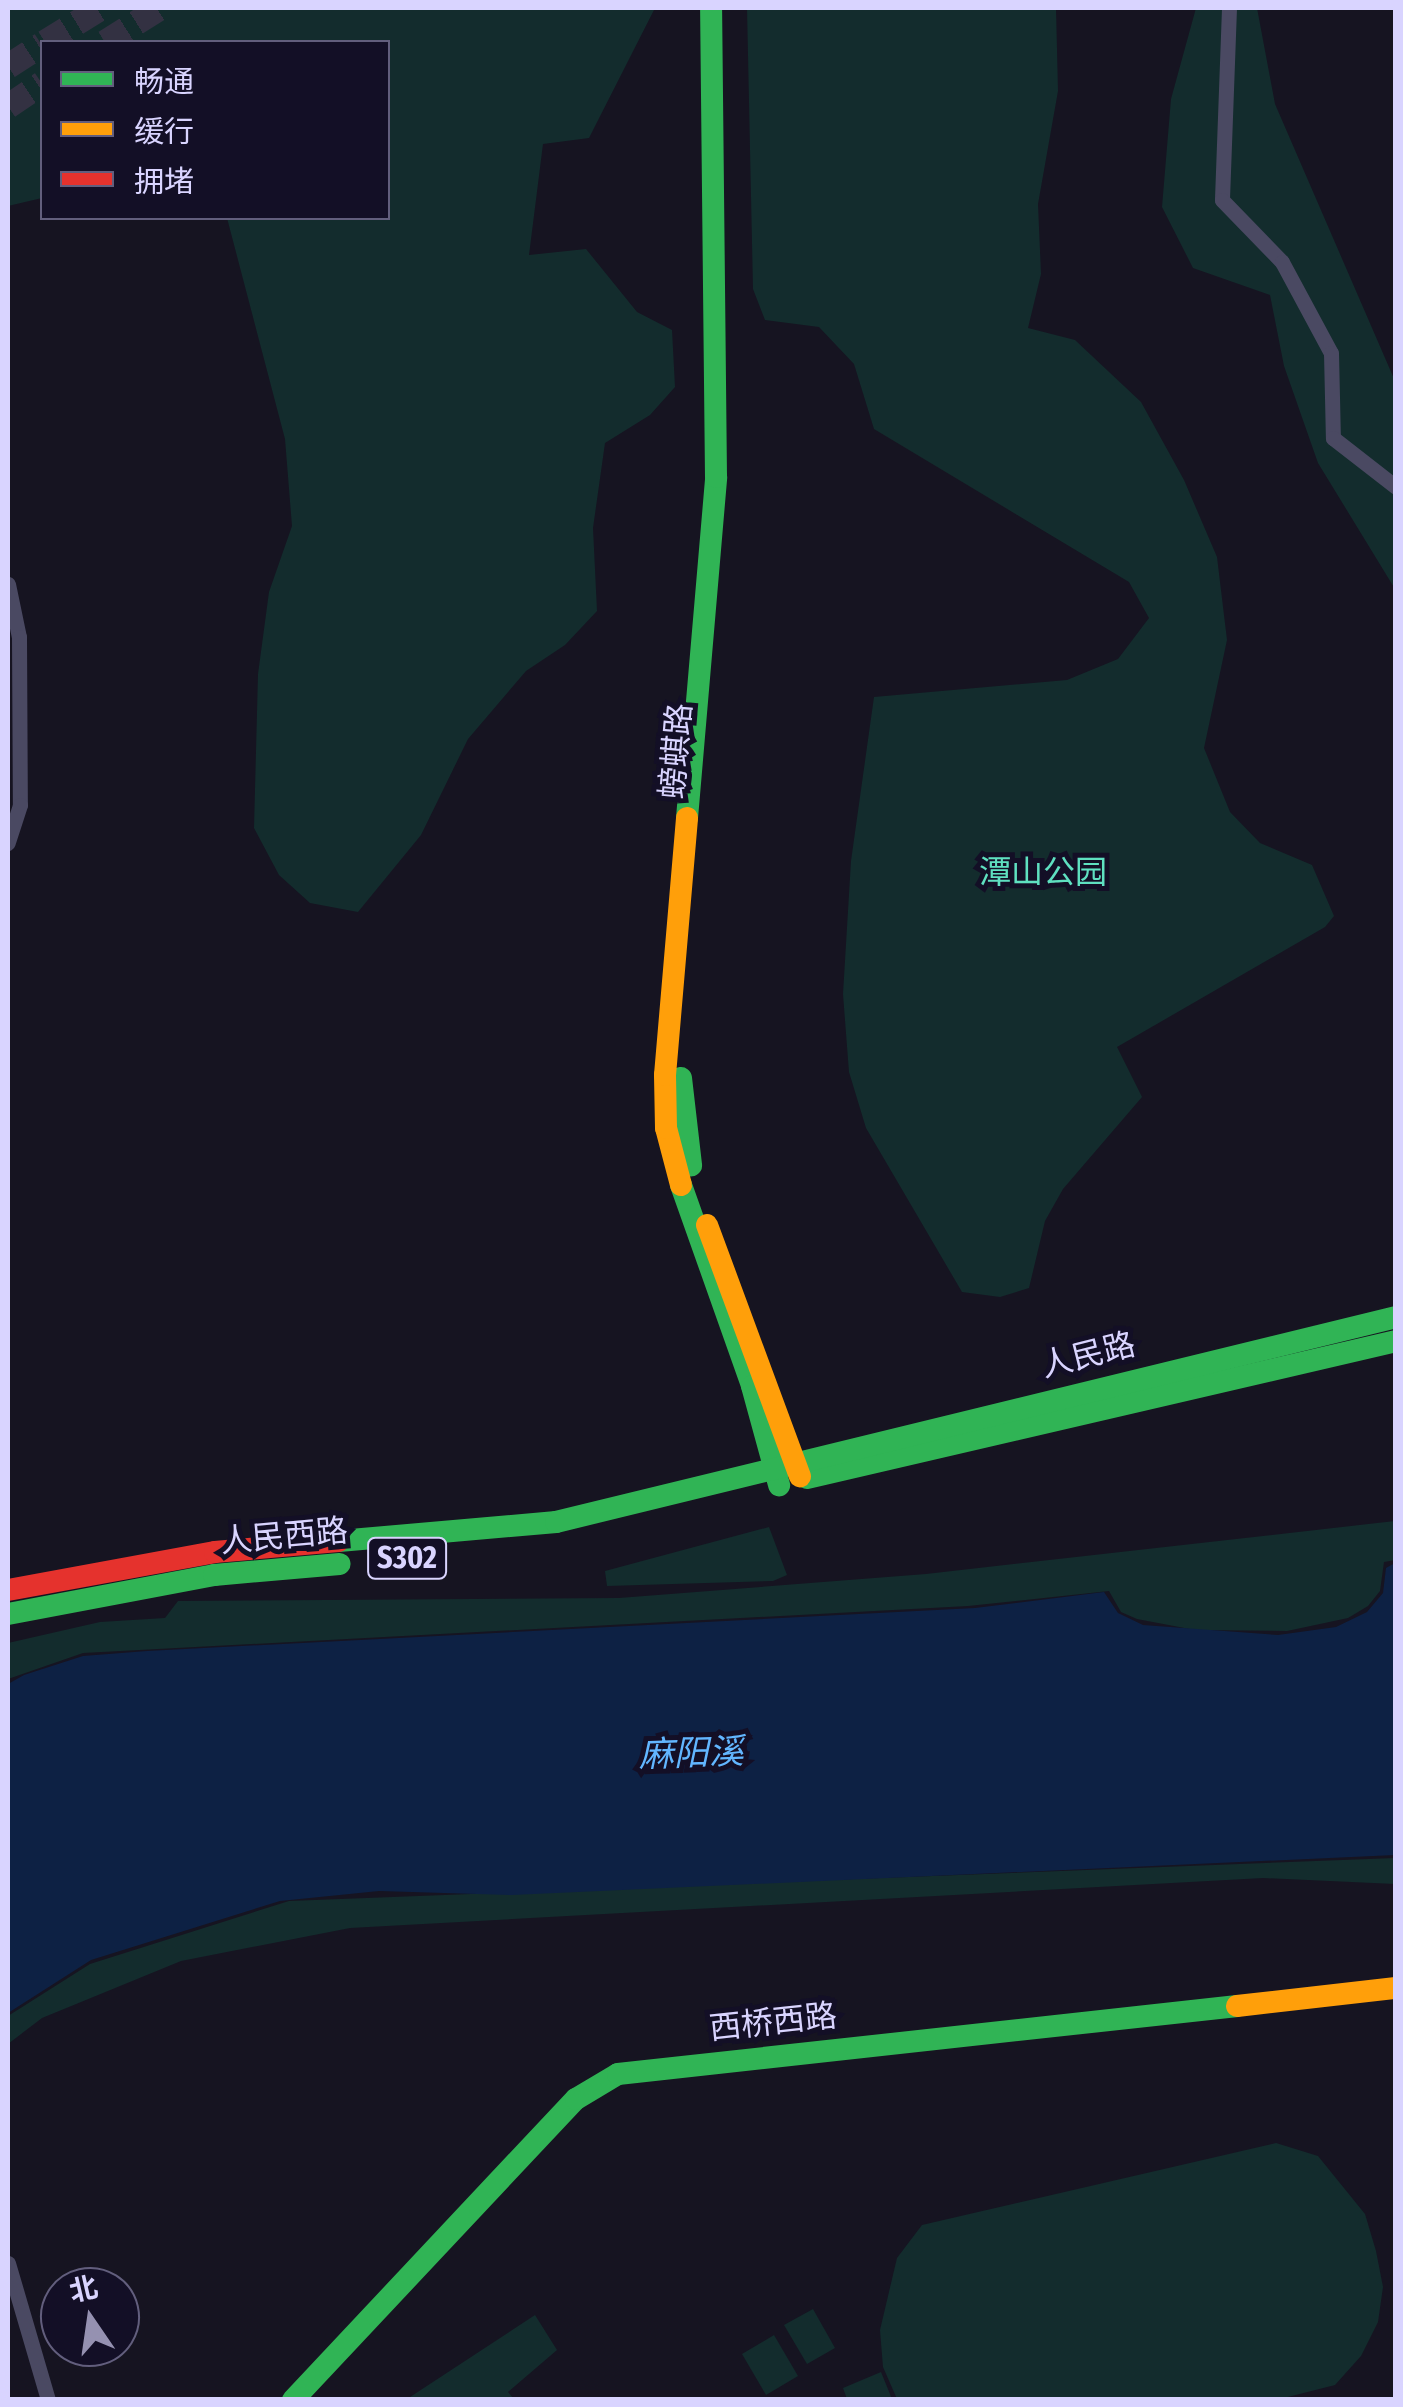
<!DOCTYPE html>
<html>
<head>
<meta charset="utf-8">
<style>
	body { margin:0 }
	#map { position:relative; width:1403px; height:2407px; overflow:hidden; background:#161421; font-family:"Fira Sans Condensed","Noto Sans SC",sans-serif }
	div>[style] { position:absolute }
	.green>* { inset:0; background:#132c2d }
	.water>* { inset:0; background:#0d2144 }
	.primary-tunnel>* { height:25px; margin-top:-12.5px; transform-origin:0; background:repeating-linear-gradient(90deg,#333142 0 25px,transparent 0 37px) }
	.street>* { height:15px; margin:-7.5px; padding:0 7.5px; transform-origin:7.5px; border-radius:7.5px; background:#4a4962 }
	.fast>* { height:22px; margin:-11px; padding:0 11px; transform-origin:11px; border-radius:11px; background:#30b455 }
	.slow>* { height:22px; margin:-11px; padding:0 11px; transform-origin:11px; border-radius:11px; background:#ff9f0a }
	.jam>* { height:22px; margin:-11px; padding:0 11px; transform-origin:11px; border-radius:11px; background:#e5322d }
	span { translate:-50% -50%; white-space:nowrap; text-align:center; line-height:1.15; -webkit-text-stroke:10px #130f26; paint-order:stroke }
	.shield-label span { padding:2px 8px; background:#130f26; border:2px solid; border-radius:8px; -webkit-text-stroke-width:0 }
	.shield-label { font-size:30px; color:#d9d4ff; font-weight:700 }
	.street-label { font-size:32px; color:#d9d4ff }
	.park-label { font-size:32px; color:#5fe0c0 }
	.water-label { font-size:35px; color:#62b6ff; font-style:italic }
	.frame { position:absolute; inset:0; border:10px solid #d9d4ff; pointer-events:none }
	.legend { position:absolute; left:40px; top:40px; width:350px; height:180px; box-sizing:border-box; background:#130f26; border:2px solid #625e7d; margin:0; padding:12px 18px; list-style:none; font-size:30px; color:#d9d4ff }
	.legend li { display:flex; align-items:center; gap:20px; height:50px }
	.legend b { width:50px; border:2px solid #625e7d }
	.north { position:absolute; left:40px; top:2267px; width:100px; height:100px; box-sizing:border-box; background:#130f26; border:2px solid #625e7d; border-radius:50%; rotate:347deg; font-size:28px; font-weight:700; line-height:40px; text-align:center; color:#d9d4ff }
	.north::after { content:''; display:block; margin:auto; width:35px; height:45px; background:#9591b1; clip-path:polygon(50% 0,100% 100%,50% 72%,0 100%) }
</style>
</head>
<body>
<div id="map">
	<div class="green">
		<i style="clip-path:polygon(8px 8px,655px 8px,589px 138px,543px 144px,529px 255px,586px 249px,637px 312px,672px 330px,675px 387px,650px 415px,605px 443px,593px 528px,597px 611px,565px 645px,526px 671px,468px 739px,421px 835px,358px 912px,310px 903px,279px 875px,254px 828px,258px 674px,269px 592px,292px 526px,285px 439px,227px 218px,388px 218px,388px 42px,42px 42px,42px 198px,8px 206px)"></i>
		<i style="clip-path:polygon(747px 8px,1056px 8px,1058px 91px,1038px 204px,1041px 274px,1028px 328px,1075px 340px,1141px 402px,1184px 480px,1217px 557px,1227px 640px,1204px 748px,1230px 812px,1260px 843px,1312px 865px,1334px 916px,1325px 927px,1117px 1047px,1142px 1097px,1063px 1189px,1045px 1221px,1029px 1288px,1000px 1297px,962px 1292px,866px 1128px,849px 1072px,843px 994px,851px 861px,874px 697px,1067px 680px,1118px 659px,1149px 618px,1129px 582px,874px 429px,854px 364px,819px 327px,765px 320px,753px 289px)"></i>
		<i style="clip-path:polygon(1196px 8px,1257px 8px,1275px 104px,1395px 381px,1395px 589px,1318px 463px,1284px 366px,1270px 295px,1193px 268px,1162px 207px,1171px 99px)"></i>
		<i style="clip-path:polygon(1395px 1521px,1395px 1560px,1384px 1562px,1380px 1591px,1368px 1606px,1348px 1618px,1287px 1631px,1195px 1630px,1137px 1619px,1121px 1612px,1109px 1591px,968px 1606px,83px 1653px,8px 1679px,8px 1643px,100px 1622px,165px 1618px,178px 1601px,619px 1598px,926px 1574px)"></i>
		<i style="clip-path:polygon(769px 1527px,787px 1575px,773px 1581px,607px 1586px,605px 1571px)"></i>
		<i style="clip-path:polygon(1395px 1858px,1395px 1884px,1263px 1878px,350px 1928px,181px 1961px,42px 2018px,8px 2044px,8px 2016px,90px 1964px,289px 1901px)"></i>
		<i style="clip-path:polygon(1276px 2143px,1318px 2156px,1365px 2214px,1376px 2251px,1383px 2287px,1378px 2322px,1361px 2356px,1335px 2385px,1276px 2400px,897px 2399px,883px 2367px,880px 2330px,897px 2258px,922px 2225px)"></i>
		<i style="clip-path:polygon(813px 2309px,835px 2348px,807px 2364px,784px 2325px)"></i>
		<i style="clip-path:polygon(535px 2315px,557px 2350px,508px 2392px,514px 2399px,407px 2399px)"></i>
		<i style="clip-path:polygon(774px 2335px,798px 2376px,766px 2395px,742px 2354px)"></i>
		<i style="clip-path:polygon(881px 2372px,892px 2399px,847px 2399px,843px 2388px)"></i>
	</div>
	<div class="water">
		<i style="clip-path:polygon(1395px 1563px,1395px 1855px,512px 1895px,379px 1891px,280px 1901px,91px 1960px,8px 2013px,8px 1684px,24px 1675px,83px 1656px,147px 1651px,975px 1608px,1104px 1592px,1118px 1613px,1143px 1625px,1278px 1635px,1336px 1627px,1367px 1612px,1383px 1593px,1386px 1568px)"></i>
	</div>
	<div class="primary-tunnel">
		<i style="left:45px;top:42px;width:65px;rotate:-31.7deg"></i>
		<i style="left:105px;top:42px;width:64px;rotate:-32.2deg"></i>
		<i style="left:8px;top:66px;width:40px;rotate:-32.9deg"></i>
		<i style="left:8px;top:106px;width:41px;rotate:-34.1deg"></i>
	</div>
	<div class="street">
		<i style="left:1229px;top:8px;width:192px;rotate:92.1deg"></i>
		<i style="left:1222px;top:200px;width:86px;rotate:45.9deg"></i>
		<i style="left:1282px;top:262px;width:103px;rotate:61.7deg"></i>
		<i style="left:1331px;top:353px;width:85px;rotate:88.7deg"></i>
		<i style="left:1333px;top:438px;width:80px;rotate:37.9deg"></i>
		<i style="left:8px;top:584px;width:54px;rotate:78.3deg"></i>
		<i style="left:19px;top:637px;width:168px;rotate:89.7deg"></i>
		<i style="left:20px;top:805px;width:40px;rotate:108deg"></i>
		<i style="left:8px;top:2263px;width:143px;rotate:73.7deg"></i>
	</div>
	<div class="fast">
		<i style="left:687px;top:818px;width:342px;rotate:-85.1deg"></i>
		<i style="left:716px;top:477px;width:469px;rotate:-90.6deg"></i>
		<i style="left:681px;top:1078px;width:88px;rotate:83.4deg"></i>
		<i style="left:681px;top:1185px;width:213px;rotate:70.5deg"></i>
		<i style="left:752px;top:1386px;width:103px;rotate:74.7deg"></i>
		<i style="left:807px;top:1478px;width:605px;rotate:-13.09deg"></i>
		<i style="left:339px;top:1541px;width:218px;rotate:-5deg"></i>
		<i style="left:556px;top:1522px;width:865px;rotate:-13.71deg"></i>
		<i style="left:8px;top:1614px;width:210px;rotate:-10.7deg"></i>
		<i style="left:214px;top:1575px;width:126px;rotate:-5deg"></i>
		<i style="left:293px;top:2400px;width:413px;rotate:-46.8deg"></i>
		<i style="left:576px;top:2099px;width:49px;rotate:-30.8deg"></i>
		<i style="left:618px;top:2074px;width:623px;rotate:-6.27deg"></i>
	</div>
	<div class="slow">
		<i style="left:681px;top:1185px;width:59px;rotate:-104.7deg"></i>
		<i style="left:666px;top:1128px;width:53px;rotate:-91.1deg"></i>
		<i style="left:665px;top:1075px;width:258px;rotate:-85.1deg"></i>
		<i style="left:707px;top:1225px;width:268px;rotate:69.7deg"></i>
		<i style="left:1237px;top:2006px;width:160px;rotate:-6.5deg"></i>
	</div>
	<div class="jam">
		<i style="left:8px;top:1590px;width:210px;rotate:-10.4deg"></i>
		<i style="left:215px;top:1552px;width:124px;rotate:-5.1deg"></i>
	</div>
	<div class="shield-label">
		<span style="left:407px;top:1558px">S302</span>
	</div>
	<div class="street-label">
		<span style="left:676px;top:751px;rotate:-85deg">螃蜞路</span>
		<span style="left:1088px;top:1355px;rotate:-14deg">人民路</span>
		<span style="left:284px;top:1536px;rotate:-5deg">人民西路</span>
		<span style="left:773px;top:2022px;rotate:-6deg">西桥西路</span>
	</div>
	<div class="park-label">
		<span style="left:1043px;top:872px">潭山公园</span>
	</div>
	<div class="water-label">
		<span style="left:691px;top:1753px;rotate:-2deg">麻阳溪</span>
	</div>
	<div class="frame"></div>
	<ul class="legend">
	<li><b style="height:12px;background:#30b455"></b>畅通</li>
	<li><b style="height:12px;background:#ff9f0a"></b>缓行</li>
	<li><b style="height:12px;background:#e5322d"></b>拥堵</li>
	</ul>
	<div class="north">北</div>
</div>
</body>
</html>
